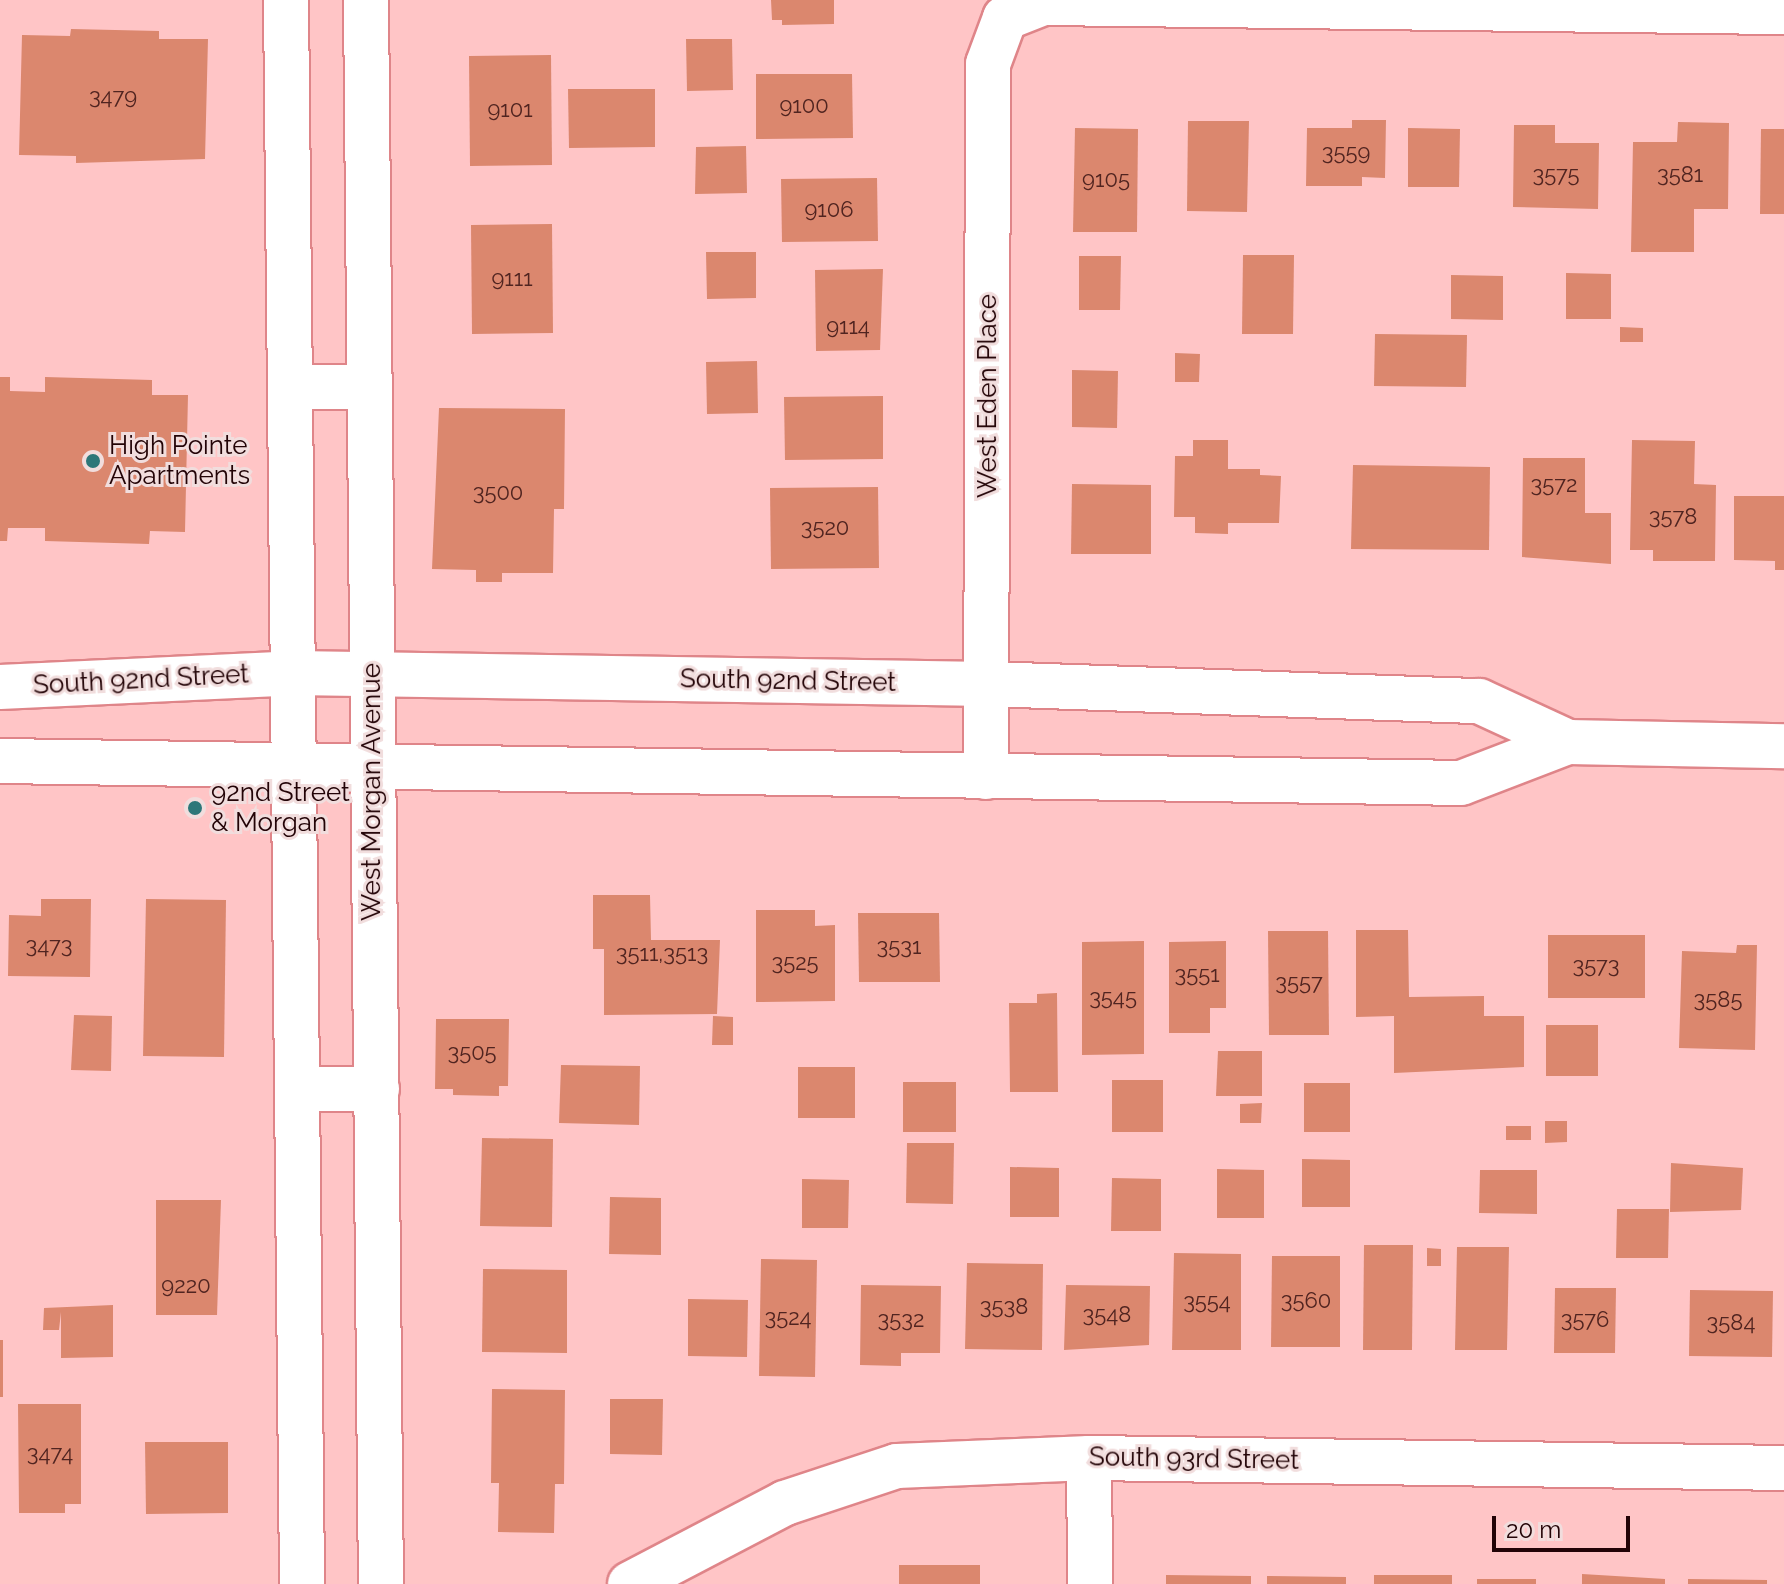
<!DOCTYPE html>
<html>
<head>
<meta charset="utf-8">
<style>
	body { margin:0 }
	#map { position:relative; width:1784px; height:1584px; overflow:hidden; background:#ffc5c6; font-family:Raleway,sans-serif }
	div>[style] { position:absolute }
	.building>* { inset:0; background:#db876e }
	.roads { filter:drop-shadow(2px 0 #df8589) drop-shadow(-2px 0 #df8589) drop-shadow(0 2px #df8589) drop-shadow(0 -2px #df8589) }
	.street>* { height:44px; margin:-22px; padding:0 22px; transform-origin:22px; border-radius:22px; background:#fff }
	.secondary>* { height:44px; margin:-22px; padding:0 22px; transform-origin:22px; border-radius:22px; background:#fff }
	.dots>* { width:22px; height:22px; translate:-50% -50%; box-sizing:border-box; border:4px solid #f1dddd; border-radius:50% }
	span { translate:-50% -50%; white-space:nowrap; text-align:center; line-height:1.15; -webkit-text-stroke:6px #f1dddd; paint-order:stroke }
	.number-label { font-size:22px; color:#502420 }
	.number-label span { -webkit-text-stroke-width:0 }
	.street-label { font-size:26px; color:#220306 }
	.poi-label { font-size:26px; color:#220306 }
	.left { translate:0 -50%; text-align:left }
	.scale { position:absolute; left:1492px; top:1516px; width:138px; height:36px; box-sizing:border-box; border:4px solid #220306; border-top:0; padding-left:10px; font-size:24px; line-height:28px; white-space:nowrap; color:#220306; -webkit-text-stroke:6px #f1dddd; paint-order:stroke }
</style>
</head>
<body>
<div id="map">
	<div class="building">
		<i style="clip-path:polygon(771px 0,834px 0,834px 24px,782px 25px,782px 20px,772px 20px)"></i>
		<i style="clip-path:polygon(71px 29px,159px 31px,159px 39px,208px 39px,205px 159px,76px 163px,76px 156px,19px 155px,22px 35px,70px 36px)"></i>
		<i style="clip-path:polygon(686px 39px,732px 39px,733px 90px,687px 91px)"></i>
		<i style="clip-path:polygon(551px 55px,552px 165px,470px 166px,469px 56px)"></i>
		<i style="clip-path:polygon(756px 74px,852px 74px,853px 138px,756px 139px)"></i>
		<i style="clip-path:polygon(568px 89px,655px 89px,655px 147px,569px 148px)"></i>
		<i style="clip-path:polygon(1352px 120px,1386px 120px,1385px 178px,1362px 177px,1362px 186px,1306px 186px,1307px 128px,1352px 128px)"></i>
		<i style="clip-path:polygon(1188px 121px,1249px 121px,1247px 212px,1187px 211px)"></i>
		<i style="clip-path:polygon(1678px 122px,1729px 123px,1728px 209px,1694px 209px,1694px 252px,1631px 252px,1633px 142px,1677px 142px)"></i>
		<i style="clip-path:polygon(1514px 125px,1555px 125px,1555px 143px,1599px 143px,1598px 209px,1513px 207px)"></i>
		<i style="clip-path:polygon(1075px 128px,1138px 129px,1137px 232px,1073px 232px)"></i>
		<i style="clip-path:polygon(1408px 128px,1460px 129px,1459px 187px,1408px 187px)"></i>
		<i style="clip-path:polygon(1761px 129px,1784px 129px,1784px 214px,1760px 214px)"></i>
		<i style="clip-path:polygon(746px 146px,747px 193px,695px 194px,696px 147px)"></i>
		<i style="clip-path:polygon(877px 178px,878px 241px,782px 242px,781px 179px)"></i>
		<i style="clip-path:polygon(552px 224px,553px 333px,472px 334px,471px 225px)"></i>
		<i style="clip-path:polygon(706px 252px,756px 252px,756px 298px,707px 299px)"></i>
		<i style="clip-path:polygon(1243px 255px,1294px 255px,1293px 334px,1242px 334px)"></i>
		<i style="clip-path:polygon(1079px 256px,1121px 256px,1120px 310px,1079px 310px)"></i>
		<i style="clip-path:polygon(883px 269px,880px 350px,816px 351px,815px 270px)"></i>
		<i style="clip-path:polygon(1566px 273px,1611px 274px,1611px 319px,1566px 319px)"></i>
		<i style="clip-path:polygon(1451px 275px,1503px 276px,1503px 320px,1451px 319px)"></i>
		<i style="clip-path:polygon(1620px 327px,1643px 328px,1643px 342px,1620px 342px)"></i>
		<i style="clip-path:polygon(1375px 334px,1467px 335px,1466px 387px,1374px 386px)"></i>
		<i style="clip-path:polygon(1175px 353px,1200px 354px,1199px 382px,1175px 382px)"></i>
		<i style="clip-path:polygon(757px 361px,758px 413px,707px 414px,706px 362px)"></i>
		<i style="clip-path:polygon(1072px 370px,1118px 371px,1117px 428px,1072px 427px)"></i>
		<i style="clip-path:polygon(0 377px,10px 377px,10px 391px,45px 392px,45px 377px,152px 380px,152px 395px,188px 395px,185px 532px,150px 531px,149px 544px,45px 541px,45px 528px,8px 528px,7px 541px,0 541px)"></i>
		<i style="clip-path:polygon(883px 396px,883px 459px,785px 460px,784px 397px)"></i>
		<i style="clip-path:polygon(439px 408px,565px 409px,564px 509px,554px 509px,553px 573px,502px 573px,502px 582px,476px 582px,476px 570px,432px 569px)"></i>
		<i style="clip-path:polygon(1193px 440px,1228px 440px,1228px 469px,1260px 469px,1260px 475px,1281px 476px,1279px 523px,1228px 523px,1228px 534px,1195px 533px,1195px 517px,1174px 517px,1175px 456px,1193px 456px)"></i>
		<i style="clip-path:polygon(1632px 440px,1695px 441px,1694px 484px,1716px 485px,1715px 561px,1653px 561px,1653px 550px,1630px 550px)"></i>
		<i style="clip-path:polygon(1523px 458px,1585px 458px,1585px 513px,1611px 513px,1611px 564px,1522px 557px)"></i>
		<i style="clip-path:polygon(1353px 465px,1490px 467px,1489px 550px,1351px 549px)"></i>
		<i style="clip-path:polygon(1072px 484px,1151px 485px,1151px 554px,1071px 554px)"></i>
		<i style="clip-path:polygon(878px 487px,879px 568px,771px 569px,770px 488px)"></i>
		<i style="clip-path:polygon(1734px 496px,1784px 496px,1784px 570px,1775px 570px,1775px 561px,1734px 560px)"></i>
		<i style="clip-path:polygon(593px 895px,650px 895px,651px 940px,720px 940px,717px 1014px,604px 1015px,604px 949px,593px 949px)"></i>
		<i style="clip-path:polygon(41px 899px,91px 899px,90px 977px,8px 976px,9px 915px,41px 916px)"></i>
		<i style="clip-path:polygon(146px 899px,226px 900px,224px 1057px,143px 1056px)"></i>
		<i style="clip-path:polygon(756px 910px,815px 910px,815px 926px,835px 925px,835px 1001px,756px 1002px)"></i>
		<i style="clip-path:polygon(858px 913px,939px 913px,940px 982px,859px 982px)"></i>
		<i style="clip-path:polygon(1356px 930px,1408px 930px,1409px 997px,1484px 996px,1484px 1016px,1524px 1016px,1524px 1067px,1394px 1073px,1394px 1016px,1356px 1017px)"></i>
		<i style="clip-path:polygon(1268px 931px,1328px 931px,1329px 1035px,1269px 1035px)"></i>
		<i style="clip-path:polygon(1548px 935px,1645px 935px,1645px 998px,1548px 998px)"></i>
		<i style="clip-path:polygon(1144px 941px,1144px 1054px,1082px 1055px,1082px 942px)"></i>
		<i style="clip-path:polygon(1226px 941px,1226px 1008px,1210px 1008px,1210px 1033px,1169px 1033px,1169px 942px)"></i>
		<i style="clip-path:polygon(1737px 945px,1757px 945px,1755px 1050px,1679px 1048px,1682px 951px,1736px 953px)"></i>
		<i style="clip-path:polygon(1057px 993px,1058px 1092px,1010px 1092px,1009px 1003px,1037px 1003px,1037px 994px)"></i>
		<i style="clip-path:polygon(74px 1015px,112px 1016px,111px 1071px,71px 1070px)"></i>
		<i style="clip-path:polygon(713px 1016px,733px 1017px,733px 1045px,712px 1045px)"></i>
		<i style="clip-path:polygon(436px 1019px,509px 1019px,508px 1086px,499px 1086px,499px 1096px,453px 1095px,453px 1089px,435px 1089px)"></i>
		<i style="clip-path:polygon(1546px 1025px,1598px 1025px,1598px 1076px,1546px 1076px)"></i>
		<i style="clip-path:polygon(1218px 1051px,1262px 1051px,1262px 1096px,1216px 1096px)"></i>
		<i style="clip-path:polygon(561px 1065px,640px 1066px,639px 1125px,559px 1123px)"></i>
		<i style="clip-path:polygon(798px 1067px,855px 1067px,855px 1118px,798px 1118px)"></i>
		<i style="clip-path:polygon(1112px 1080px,1163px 1080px,1163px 1132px,1112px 1132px)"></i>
		<i style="clip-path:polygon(903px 1082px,956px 1082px,956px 1132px,903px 1132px)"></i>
		<i style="clip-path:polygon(1304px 1083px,1350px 1083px,1350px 1132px,1304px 1132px)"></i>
		<i style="clip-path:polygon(1262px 1103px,1261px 1123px,1240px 1123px,1240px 1104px)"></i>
		<i style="clip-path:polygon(1545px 1121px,1567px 1121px,1567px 1142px,1545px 1143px)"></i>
		<i style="clip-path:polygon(1506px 1126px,1531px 1126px,1531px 1140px,1506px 1140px)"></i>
		<i style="clip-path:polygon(482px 1138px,553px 1139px,552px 1227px,480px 1226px)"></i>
		<i style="clip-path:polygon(907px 1143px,954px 1143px,953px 1204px,906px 1203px)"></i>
		<i style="clip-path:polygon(1302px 1159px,1350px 1160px,1350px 1207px,1302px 1207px)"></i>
		<i style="clip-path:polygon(1671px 1163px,1743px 1168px,1741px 1210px,1670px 1212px)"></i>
		<i style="clip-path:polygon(1010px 1167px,1059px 1168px,1059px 1217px,1010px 1217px)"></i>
		<i style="clip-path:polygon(1217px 1169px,1264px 1170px,1264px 1218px,1217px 1218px)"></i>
		<i style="clip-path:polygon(1480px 1170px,1537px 1170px,1537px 1214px,1479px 1213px)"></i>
		<i style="clip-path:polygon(1112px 1178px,1161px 1179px,1161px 1231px,1111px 1231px)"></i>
		<i style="clip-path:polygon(802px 1179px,849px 1180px,848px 1228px,802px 1228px)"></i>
		<i style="clip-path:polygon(610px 1197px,661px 1198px,661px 1255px,609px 1254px)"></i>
		<i style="clip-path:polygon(156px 1200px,221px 1200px,217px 1315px,156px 1315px)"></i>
		<i style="clip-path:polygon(1617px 1209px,1669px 1209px,1668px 1258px,1616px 1258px)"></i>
		<i style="clip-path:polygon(1364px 1245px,1413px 1245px,1412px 1350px,1363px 1350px)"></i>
		<i style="clip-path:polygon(1457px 1247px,1509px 1247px,1507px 1350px,1455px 1350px)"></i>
		<i style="clip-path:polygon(1427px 1248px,1441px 1249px,1441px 1266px,1427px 1266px)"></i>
		<i style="clip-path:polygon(1174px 1253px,1241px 1254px,1241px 1350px,1172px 1350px)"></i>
		<i style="clip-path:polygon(1272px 1256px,1340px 1256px,1340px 1347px,1271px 1347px)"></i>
		<i style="clip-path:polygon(761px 1259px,817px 1260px,815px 1377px,759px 1376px)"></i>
		<i style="clip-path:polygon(967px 1263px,1043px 1264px,1042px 1350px,965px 1349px)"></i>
		<i style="clip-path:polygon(483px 1269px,567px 1270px,567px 1353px,482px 1352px)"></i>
		<i style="clip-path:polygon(861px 1285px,941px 1286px,940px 1353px,901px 1353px,901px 1366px,860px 1365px)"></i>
		<i style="clip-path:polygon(1066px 1285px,1150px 1286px,1149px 1345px,1064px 1350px)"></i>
		<i style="clip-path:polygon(1555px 1288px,1616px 1288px,1615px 1353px,1554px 1353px)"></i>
		<i style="clip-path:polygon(1690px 1290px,1773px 1291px,1772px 1357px,1689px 1356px)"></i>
		<i style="clip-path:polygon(688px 1299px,748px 1300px,747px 1357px,688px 1356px)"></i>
		<i style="clip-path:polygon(113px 1305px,113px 1357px,61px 1358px,61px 1312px,59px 1330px,43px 1330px,44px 1308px)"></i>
		<i style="clip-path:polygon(0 1340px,3px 1340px,3px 1397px,0 1397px)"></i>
		<i style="clip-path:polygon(492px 1389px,565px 1390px,564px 1484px,555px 1484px,554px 1533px,498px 1532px,499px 1483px,491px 1483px)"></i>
		<i style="clip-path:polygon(610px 1399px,663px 1399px,662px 1455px,610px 1454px)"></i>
		<i style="clip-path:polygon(18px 1404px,81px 1404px,81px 1504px,65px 1504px,65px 1513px,19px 1513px)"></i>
		<i style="clip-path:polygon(145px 1442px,228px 1442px,228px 1513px,146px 1514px)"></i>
		<i style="clip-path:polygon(899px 1565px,980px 1565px,980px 1584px,899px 1584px)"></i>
		<i style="clip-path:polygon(1582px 1574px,1665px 1579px,1665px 1584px,1582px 1584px)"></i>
		<i style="clip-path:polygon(1166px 1575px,1251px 1576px,1251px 1584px,1166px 1584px)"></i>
		<i style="clip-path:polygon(1374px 1575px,1452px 1575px,1452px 1584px,1374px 1584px)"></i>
		<i style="clip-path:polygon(1267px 1576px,1346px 1577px,1346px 1584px,1267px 1584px)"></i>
		<i style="clip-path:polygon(1477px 1579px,1536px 1579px,1536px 1584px,1477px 1584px)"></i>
		<i style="clip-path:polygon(1688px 1579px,1767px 1580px,1767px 1584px,1688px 1584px)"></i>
	</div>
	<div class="roads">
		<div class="street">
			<i style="left:986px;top:777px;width:713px;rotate:-89.84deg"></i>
			<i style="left:988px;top:64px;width:49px;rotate:-69.7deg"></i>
			<i style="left:1005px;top:18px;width:41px;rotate:-21.5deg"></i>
			<i style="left:1043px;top:3px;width:741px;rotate:0.7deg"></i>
			<i style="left:1089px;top:1458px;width:126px;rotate:89.5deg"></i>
			<i style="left:630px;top:1584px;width:175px;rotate:-27.6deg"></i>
			<i style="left:785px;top:1503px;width:118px;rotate:-18.3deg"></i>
			<i style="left:897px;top:1466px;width:192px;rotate:-2.4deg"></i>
			<i style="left:1089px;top:1458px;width:695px;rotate:0.82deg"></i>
		</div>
		<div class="secondary">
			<i style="left:286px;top:0;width:1584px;rotate:89.42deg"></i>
			<i style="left:366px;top:0;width:1584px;rotate:89.46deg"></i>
			<i style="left:293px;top:387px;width:77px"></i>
			<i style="left:0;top:687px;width:294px;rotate:-2.7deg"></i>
			<i style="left:294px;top:673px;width:694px;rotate:0.91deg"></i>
			<i style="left:988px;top:684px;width:491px;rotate:2deg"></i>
			<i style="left:1479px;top:701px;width:98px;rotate:24.7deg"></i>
			<i style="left:0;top:761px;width:1461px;rotate:0.86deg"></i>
			<i style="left:1461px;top:783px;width:115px;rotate:-21deg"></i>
			<i style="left:1568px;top:742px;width:216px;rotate:1.1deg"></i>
			<i style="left:300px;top:1089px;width:77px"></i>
		</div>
	</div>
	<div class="dots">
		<i style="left:93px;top:461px;background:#2d7779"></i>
		<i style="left:195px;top:808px;background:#2d7779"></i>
	</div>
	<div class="number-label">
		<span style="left:113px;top:97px">3479</span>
		<span style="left:804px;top:106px">9100</span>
		<span style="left:510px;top:110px">9101</span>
		<span style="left:1346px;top:153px">3559</span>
		<span style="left:1556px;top:175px">3575</span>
		<span style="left:1680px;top:175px">3581</span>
		<span style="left:1106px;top:180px">9105</span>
		<span style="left:829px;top:210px">9106</span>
		<span style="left:512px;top:279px">9111</span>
		<span style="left:848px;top:327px">9114</span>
		<span style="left:1554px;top:485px">3572</span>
		<span style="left:498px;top:493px">3500</span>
		<span style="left:1673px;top:517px">3578</span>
		<span style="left:825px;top:528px">3520</span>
		<span style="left:49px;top:946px">3473</span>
		<span style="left:899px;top:947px">3531</span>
		<span style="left:662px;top:954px">3511,3513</span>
		<span style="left:795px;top:963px">3525</span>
		<span style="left:1596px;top:966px">3573</span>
		<span style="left:1197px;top:975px">3551</span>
		<span style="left:1299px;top:983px">3557</span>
		<span style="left:1113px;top:998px">3545</span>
		<span style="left:1718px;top:1000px">3585</span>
		<span style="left:472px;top:1053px">3505</span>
		<span style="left:186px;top:1286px">9220</span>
		<span style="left:1306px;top:1301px">3560</span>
		<span style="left:1207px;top:1302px">3554</span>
		<span style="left:1004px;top:1307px">3538</span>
		<span style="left:1107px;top:1315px">3548</span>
		<span style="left:788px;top:1318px">3524</span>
		<span style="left:901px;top:1320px">3532</span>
		<span style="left:1585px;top:1320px">3576</span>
		<span style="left:1731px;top:1323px">3584</span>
		<span style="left:50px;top:1454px">3474</span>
	</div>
	<div class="street-label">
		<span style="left:988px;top:396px;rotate:-90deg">West Eden Place</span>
		<span style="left:141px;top:680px;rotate:-3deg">South 92nd Street</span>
		<span style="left:788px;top:681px;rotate:1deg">South 92nd Street</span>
		<span style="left:372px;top:792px;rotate:-90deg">West Morgan Avenue</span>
		<span style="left:1194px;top:1459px;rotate:1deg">South 93rd Street</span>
	</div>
	<div class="poi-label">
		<span class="left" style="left:109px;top:461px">High Pointe<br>Apartments</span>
		<span class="left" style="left:211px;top:808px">92nd Street<br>&amp; Morgan</span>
	</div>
	<div class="scale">20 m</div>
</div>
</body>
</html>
